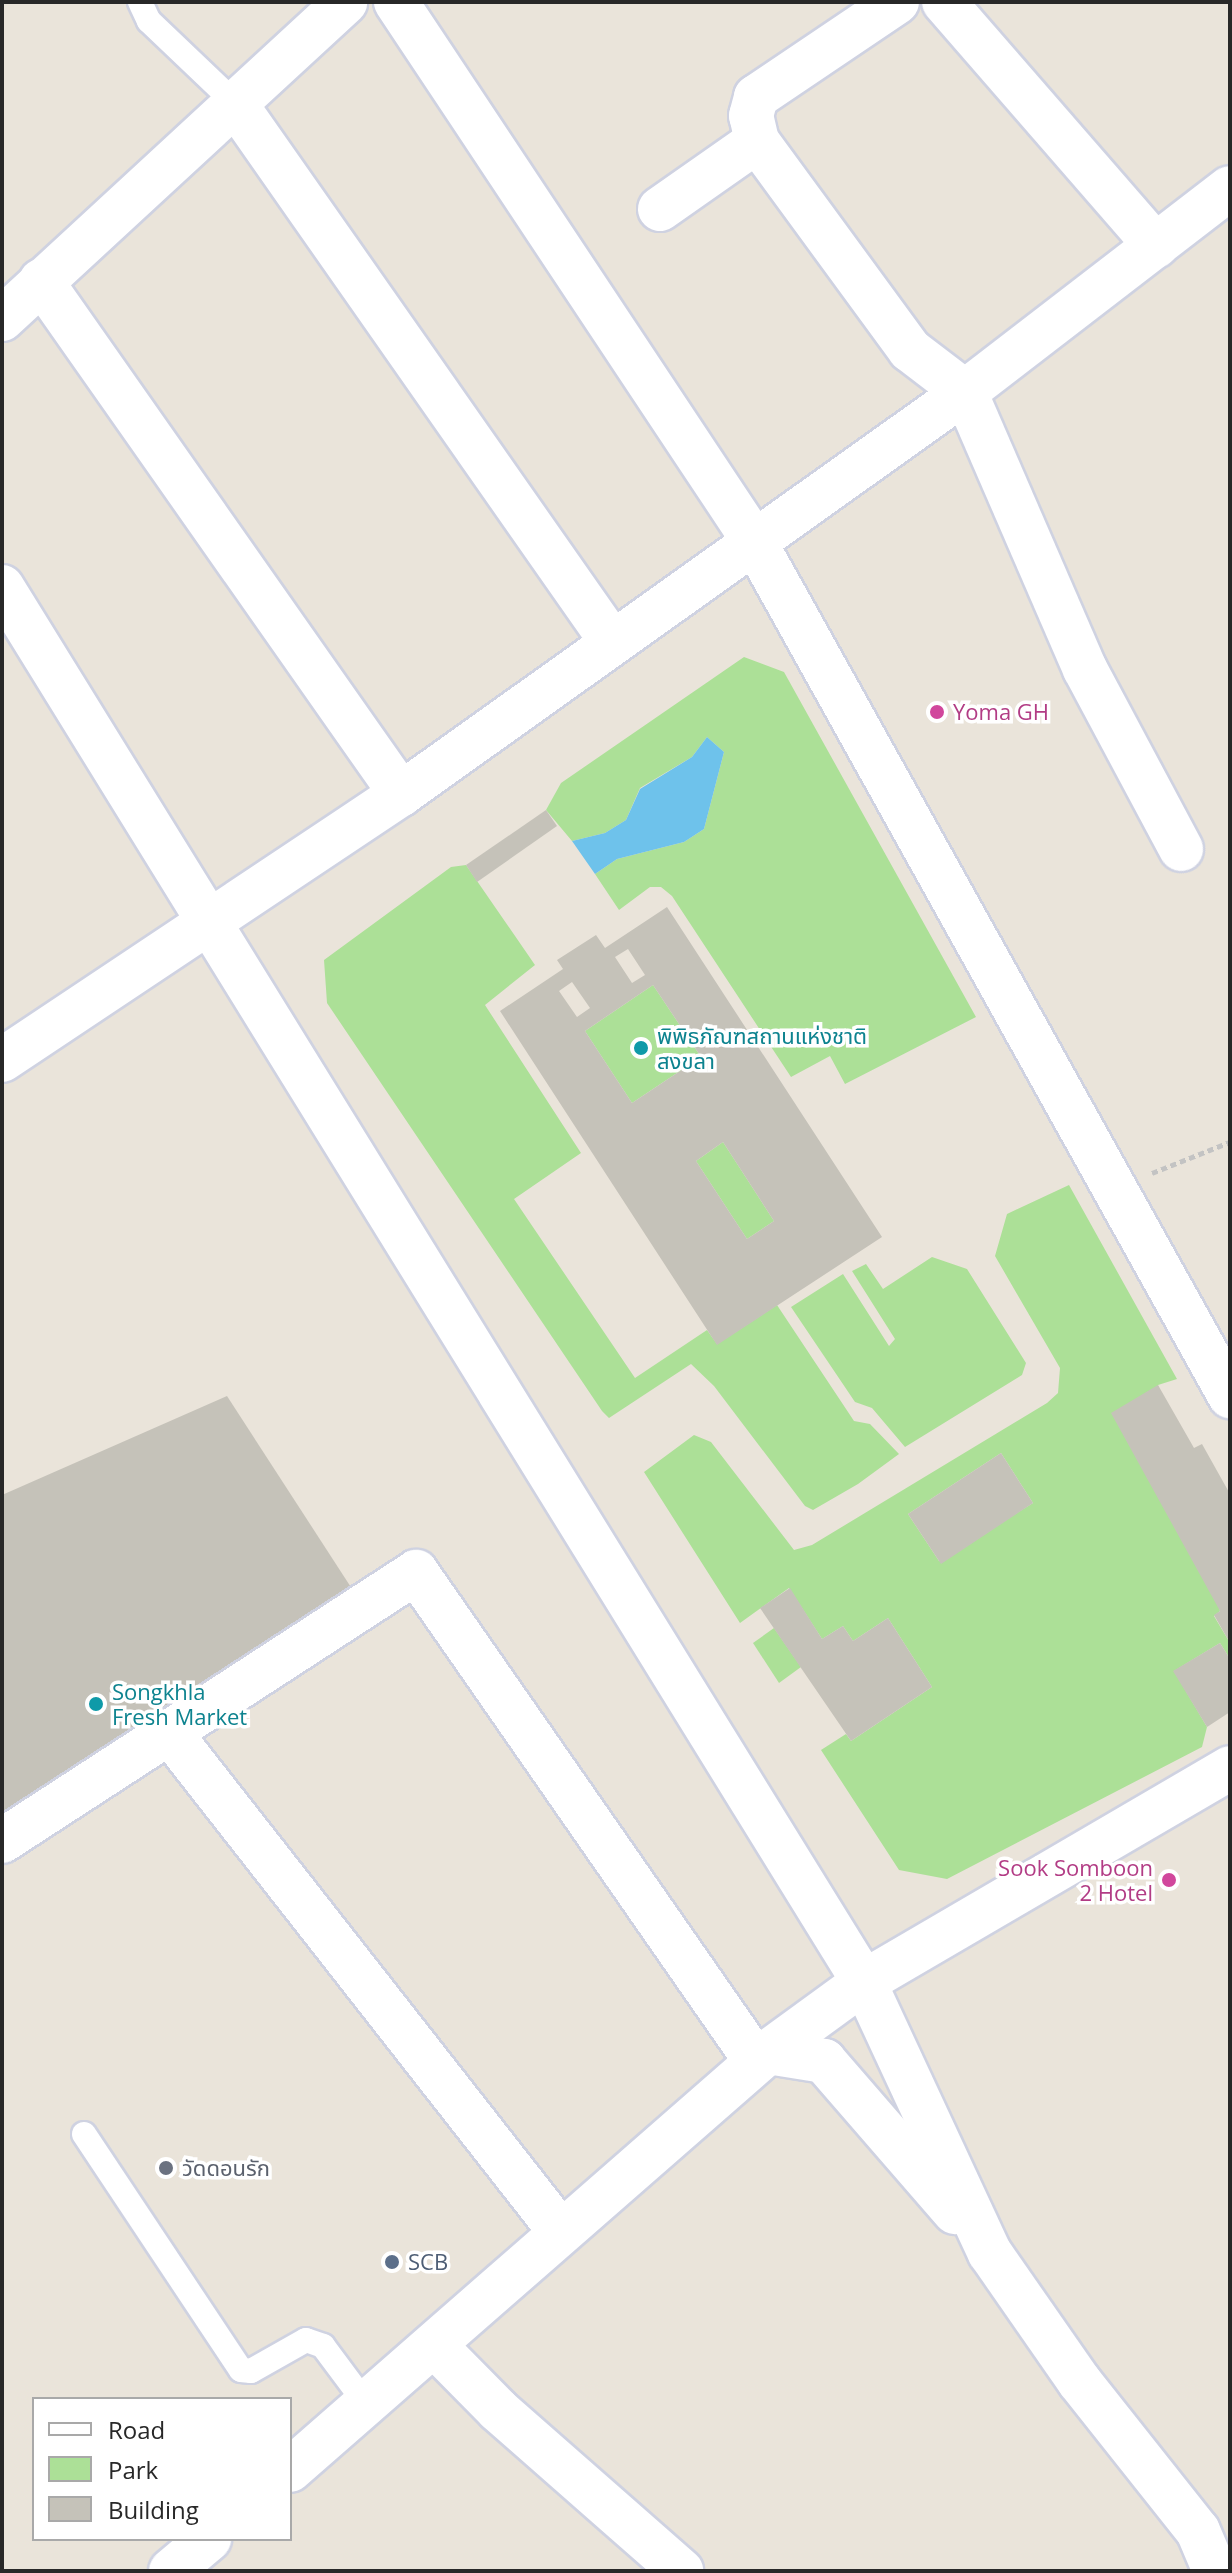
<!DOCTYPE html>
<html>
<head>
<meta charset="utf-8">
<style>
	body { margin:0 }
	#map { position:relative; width:1232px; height:2573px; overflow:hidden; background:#eae4da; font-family:"Open Sans","Noto Sans Thai",sans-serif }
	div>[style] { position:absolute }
	.green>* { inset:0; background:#ace097 }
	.water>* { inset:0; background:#6ec2eb }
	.building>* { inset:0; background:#c5c2b9 }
	.path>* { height:5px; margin-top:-2.5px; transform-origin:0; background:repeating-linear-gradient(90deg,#c3c3c3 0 6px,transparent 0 10px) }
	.roads { filter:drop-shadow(2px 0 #cfd2e1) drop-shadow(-2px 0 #cfd2e1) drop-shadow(0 2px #cfd2e1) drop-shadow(0 -2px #cfd2e1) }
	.lane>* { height:24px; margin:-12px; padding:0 12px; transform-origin:12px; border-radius:12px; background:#fff }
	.street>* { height:44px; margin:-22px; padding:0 22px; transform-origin:22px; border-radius:22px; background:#fff }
	.secondary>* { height:44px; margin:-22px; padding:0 22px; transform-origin:22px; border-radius:22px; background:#fff }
	.dots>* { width:22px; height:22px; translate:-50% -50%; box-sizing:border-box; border:4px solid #fff; border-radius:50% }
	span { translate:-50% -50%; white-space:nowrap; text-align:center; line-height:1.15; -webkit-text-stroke:7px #fff; paint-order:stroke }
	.hotel-label { font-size:22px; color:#b23c85 }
	.left { translate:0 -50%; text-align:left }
	.right { translate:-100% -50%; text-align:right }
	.culture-label { font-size:22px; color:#0d838f }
	.worship-label { font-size:22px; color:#5b616d }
	.service-label { font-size:22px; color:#4e5e75 }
	.frame { position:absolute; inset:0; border:4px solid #282828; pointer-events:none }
	.legend { position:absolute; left:32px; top:2397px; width:260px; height:144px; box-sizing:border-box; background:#fff; border:2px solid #a9a9a9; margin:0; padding:10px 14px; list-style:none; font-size:24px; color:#282828 }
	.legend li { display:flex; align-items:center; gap:16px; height:40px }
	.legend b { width:40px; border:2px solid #a9a9a9 }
</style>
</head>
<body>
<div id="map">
	<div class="green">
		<i style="clip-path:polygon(744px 657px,784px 672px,976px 1017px,845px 1084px,830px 1056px,791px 1077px,672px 896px,661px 887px,650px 887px,619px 910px,595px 874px,617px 859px,684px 842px,704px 829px,724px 752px,707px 737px,692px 757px,640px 788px,626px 820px,605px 833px,572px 841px,546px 810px,561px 783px)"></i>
		<i style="clip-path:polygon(466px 865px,535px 965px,485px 1005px,581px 1153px,514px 1199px,635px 1378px,707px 1330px,717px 1344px,777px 1305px,854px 1421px,870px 1424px,899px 1454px,858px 1484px,813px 1510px,805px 1506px,714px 1386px,691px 1364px,609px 1418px,602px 1411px,327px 1003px,324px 960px,451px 867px)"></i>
		<i style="clip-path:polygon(653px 985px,701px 1057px,632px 1103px,585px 1031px)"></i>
		<i style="clip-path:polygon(723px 1142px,774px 1221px,747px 1239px,696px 1161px)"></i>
		<i style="clip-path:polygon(evenodd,1069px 1185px,1177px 1379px,1158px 1385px,1220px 1611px,1214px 1616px,1230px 1643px,1230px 1659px,1220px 1643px,1174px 1671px,1207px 1727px,1202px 1747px,947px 1879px,899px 1870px,821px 1750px,846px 1734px,851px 1741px,932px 1687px,888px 1618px,853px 1641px,843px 1626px,822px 1639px,789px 1588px,740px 1623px,644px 1472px,694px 1435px,711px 1442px,794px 1550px,812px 1545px,1047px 1403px,1058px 1393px,1060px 1368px,995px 1256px,1007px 1214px,1069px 1185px,1001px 1453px,1033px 1503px,939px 1561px,908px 1514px,1001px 1453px)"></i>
		<i style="clip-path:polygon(932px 1257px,967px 1269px,1026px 1363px,1022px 1375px,905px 1447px,872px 1408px,855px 1402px,791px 1307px,843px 1274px,889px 1346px,895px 1339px,852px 1271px,866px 1264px,883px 1289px)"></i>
		<i style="clip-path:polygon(774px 1628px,801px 1667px,779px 1683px,753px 1643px)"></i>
	</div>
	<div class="water">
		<i style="clip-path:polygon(707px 737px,724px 752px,704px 829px,684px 842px,617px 859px,595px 874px,572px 841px,605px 833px,626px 820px,640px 789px,692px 757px)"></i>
	</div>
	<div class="building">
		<i style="clip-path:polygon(546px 810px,557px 826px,477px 882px,466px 865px)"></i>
		<i style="clip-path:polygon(evenodd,667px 907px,882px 1237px,717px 1345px,500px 1011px,563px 969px,557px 960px,596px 935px,605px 948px,667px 907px,628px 949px,645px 975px,632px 983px,615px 957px,628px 949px,667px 907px,572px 982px,590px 1008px,577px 1017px,559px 991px,572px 982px,667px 907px,653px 985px,701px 1057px,632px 1103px,585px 1031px,653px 985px,667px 907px,723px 1142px,774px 1221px,747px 1239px,696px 1161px,723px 1142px)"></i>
		<i style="clip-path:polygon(1158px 1385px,1194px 1448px,1202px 1444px,1230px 1494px,1230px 1643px,1214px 1615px,1220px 1611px,1111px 1413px)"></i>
		<i style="clip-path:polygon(227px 1396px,356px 1595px,9px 1823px,2px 1813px,2px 1495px)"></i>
		<i style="clip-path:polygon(1001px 1453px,1033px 1503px,941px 1564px,908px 1514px)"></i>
		<i style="clip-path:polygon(790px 1588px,822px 1639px,843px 1626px,853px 1641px,888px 1618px,932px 1687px,851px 1741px,760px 1608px)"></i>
		<i style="clip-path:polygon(1220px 1643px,1230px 1659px,1230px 1712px,1207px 1727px,1173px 1671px)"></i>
	</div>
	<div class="path">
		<i style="left:1152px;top:1173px;width:84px;rotate:-21.7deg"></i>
	</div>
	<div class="roads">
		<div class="lane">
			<i style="left:140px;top:2px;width:21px;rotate:65deg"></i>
			<i style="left:149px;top:21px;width:117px;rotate:43.6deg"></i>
			<i style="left:84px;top:2134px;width:283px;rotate:56.4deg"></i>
			<i style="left:241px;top:2370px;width:10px;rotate:6deg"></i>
			<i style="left:251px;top:2371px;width:63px;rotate:-29.4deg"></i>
			<i style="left:306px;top:2340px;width:18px;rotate:19deg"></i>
			<i style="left:323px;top:2346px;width:74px;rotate:53.3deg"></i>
		</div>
		<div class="street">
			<i style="left:396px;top:2px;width:647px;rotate:56.41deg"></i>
			<i style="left:754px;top:541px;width:979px;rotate:60.89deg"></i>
			<i style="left:944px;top:2px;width:323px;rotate:49deg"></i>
			<i style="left:234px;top:102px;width:659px;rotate:55.01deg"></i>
			<i style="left:757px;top:141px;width:259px;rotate:53.8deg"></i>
			<i style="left:910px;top:350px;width:69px;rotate:37.4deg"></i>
			<i style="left:965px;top:392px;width:302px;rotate:66.6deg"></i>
			<i style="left:1085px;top:669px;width:204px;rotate:61.9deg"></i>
			<i style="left:660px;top:209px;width:118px;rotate:-35deg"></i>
			<i style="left:757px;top:141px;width:26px;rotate:-103deg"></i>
			<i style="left:751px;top:116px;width:20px;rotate:-75deg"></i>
			<i style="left:756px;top:97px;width:170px;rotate:-34deg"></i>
			<i style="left:41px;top:281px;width:627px;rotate:54.94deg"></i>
			<i style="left:2px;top:319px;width:467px;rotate:-42.7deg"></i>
			<i style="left:169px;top:1732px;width:634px;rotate:51.92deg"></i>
			<i style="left:2px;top:1841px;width:494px;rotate:-33deg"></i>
			<i style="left:416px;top:1572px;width:596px;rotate:55.19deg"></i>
			<i style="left:434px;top:2345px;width:91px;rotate:45.4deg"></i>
			<i style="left:498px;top:2410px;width:244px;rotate:41.3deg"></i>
			<i style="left:290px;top:2470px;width:635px;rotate:-41.17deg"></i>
			<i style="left:768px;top:2052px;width:119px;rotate:-36.1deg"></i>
			<i style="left:864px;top:1982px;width:424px;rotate:-30.3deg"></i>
			<i style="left:171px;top:2571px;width:50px;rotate:-40.1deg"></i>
		</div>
		<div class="secondary">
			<i style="left:2px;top:587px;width:1640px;rotate:58.29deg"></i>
			<i style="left:864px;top:1982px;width:299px;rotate:65.1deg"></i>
			<i style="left:990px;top:2253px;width:156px;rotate:55.2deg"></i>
			<i style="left:1079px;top:2381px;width:191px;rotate:51.6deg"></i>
			<i style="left:1198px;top:2531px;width:43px;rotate:67deg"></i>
			<i style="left:2px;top:1060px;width:480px;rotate:-33.7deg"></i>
			<i style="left:401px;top:794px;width:693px;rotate:-35.48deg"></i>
			<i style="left:965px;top:392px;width:334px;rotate:-37.6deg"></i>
			<i style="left:768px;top:2052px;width:57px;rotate:9.1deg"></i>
			<i style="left:824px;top:2061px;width:200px;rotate:49.1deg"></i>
		</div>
	</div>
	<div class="dots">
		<i style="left:937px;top:712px;background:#d1479c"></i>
		<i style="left:641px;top:1048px;background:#0f9aa8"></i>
		<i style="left:96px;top:1704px;background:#0f9aa8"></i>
		<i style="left:1169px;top:1880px;background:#d1479c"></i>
		<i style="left:166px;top:2168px;background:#6b7280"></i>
		<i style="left:392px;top:2262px;background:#5c6f8a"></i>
	</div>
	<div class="hotel-label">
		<span class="left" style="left:953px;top:712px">Yoma GH</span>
		<span class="right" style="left:1153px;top:1880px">Sook Somboon<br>2 Hotel</span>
	</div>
	<div class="culture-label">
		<span class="left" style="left:657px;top:1048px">พิพิธภัณฑสถานแห่งชาติ<br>สงขลา</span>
		<span class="left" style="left:112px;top:1704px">Songkhla<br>Fresh Market</span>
	</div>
	<div class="worship-label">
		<span class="left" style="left:182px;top:2168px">วัดดอนรัก</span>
	</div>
	<div class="service-label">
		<span class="left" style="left:408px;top:2262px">SCB</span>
	</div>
	<div class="frame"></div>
	<ul class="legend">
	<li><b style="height:10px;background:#fff"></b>Road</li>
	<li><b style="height:22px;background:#ace097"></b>Park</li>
	<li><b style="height:22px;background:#c5c2b9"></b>Building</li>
	</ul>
</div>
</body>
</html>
